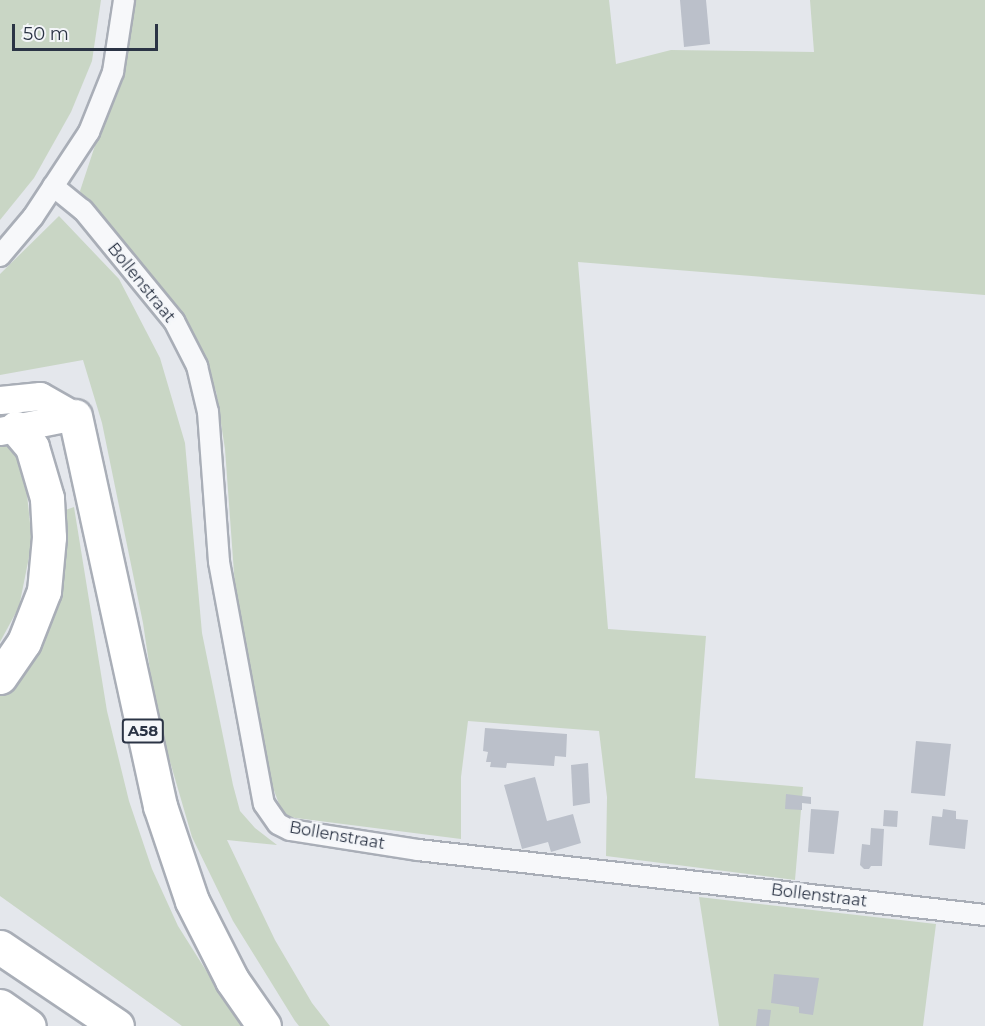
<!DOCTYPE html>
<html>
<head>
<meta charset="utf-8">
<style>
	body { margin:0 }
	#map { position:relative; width:985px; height:1026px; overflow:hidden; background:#e4e7ec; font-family:Montserrat,sans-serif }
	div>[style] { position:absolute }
	.green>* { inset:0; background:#c9d6c5 }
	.building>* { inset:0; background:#bbc0ca }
	.roads { filter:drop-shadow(2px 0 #a9aeb7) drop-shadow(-2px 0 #a9aeb7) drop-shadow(0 2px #a9aeb7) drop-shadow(0 -2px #a9aeb7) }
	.minor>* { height:20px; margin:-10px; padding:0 10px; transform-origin:10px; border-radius:10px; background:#f7f8fa }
	.secondary>* { height:27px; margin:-13.5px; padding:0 13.5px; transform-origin:13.5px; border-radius:13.5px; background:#fff }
	.motorway>* { height:33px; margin:-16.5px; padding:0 16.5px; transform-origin:16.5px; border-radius:16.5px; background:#fff }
	span { translate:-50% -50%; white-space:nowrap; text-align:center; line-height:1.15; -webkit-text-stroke:5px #f4f6f9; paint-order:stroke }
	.shield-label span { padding:2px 4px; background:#f4f6f9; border:2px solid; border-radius:4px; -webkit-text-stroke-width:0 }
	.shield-label { font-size:15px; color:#2b3445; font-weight:700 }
	.street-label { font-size:16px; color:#2b3445 }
	.scale { position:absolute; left:12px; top:24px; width:146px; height:27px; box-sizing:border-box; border:3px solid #2b3445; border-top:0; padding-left:8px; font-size:18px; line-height:21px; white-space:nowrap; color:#2b3445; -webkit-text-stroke:4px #f4f6f9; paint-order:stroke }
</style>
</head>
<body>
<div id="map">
	<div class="green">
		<i style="clip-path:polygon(0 0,101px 0,92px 61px,71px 112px,34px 178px,0 220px)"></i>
		<i style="clip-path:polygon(132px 0,609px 0,616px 64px,671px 50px,814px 52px,810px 0,985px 0,985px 295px,578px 262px,608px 629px,706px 636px,695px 778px,803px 787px,795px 880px,606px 856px,607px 797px,599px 731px,468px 721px,461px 777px,461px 839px,288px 817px,282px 812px,267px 772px,237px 614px,225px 449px,216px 391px,197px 352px,84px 200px,80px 191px,112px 94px)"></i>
		<i style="clip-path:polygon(59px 216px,119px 279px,160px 358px,185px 443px,202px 633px,233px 785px,240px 811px,255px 828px,277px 845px,227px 840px,275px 940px,312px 1003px,330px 1026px,299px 1026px,295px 1021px,233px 921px,192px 837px,157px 717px,143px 623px,102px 423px,83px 360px,0 375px,0 274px)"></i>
		<i style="clip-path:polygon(0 440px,19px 456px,25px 475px,32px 542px,19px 607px,0 642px)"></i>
		<i style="clip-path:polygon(74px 507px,107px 711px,129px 801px,152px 869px,178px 926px,241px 1026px,182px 1026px,0 896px,0 687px,57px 513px)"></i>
		<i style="clip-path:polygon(699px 897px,936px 924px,923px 1026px,719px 1026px)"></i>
	</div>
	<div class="building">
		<i style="clip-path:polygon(680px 0,706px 0,710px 44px,684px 47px)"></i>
		<i style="clip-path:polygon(485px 728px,567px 734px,566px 757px,555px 756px,554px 766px,507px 763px,506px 768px,490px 767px,491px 762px,486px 762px,488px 752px,483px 751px)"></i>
		<i style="clip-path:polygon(916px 741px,951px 744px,945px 796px,911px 793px)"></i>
		<i style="clip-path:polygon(588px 763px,590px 803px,573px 806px,571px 765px)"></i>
		<i style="clip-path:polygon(535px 777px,547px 821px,573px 814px,581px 843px,551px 852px,548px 842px,522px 849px,504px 785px)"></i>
		<i style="clip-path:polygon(786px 794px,811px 797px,811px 804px,802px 803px,802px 810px,785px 809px)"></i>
		<i style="clip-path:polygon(811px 809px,839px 811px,834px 854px,808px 852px)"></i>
		<i style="clip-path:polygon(943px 809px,956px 811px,956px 819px,968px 820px,965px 849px,929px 845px,932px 816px,942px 817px)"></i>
		<i style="clip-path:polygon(884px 810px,898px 811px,897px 827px,883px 826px)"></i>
		<i style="clip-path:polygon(871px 828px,884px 829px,882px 866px,871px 866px,869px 869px,864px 869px,860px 865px,862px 844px,870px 845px)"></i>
		<i style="clip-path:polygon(774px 974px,819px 978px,813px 1015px,799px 1013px,799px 1007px,771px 1003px)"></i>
		<i style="clip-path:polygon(758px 1009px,771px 1010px,769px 1026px,756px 1026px)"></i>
	</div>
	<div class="roads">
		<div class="minor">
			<i style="left:53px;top:186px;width:38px;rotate:39deg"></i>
			<i style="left:83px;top:210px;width:144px;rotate:50.7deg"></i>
			<i style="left:174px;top:321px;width:51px;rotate:62.9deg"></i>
			<i style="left:197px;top:366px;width:47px;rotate:76.6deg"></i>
			<i style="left:208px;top:412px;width:150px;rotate:85.8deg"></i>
			<i style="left:219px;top:562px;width:246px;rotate:79.5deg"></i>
			<i style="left:264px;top:804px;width:24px;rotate:55deg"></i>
			<i style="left:278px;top:824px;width:13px;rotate:27deg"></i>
			<i style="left:290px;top:830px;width:130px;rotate:8.9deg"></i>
			<i style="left:418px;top:850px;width:571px;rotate:6.54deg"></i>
			<i style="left:0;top:256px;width:51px;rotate:-49.8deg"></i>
			<i style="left:33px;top:217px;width:102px;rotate:-56.6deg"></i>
			<i style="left:89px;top:132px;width:65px;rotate:-68.2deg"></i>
			<i style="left:113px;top:72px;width:73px;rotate:-81.3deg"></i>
		</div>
		<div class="secondary">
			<i style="left:0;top:400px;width:40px;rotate:-5.7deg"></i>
			<i style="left:40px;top:396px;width:40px;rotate:29.7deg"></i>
			<i style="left:0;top:431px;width:76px;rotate:-11.3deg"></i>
		</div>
		<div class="motorway">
			<i style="left:75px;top:416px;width:399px;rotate:77.7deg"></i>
			<i style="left:160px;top:806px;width:100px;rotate:71.4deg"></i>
			<i style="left:192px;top:901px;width:89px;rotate:63.1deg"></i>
			<i style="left:232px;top:980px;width:56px;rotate:55.2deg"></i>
			<i style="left:0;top:677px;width:42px;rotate:-55.6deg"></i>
			<i style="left:24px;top:642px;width:55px;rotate:-68.6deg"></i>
			<i style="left:44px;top:591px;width:54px;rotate:-84.7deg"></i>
			<i style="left:49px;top:537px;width:39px;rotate:-93deg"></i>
			<i style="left:47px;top:498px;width:53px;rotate:-106.4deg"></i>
			<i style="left:32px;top:447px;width:25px;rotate:-130deg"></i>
			<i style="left:0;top:947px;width:141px;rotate:34deg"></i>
			<i style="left:0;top:1006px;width:35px;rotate:35deg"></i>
		</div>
	</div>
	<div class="shield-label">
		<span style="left:143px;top:731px">A58</span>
	</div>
	<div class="street-label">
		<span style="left:141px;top:283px;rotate:51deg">Bollenstraat</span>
		<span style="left:337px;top:836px;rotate:10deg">Bollenstraat</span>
		<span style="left:819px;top:896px;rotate:7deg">Bollenstraat</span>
	</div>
	<div class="scale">50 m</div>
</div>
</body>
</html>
